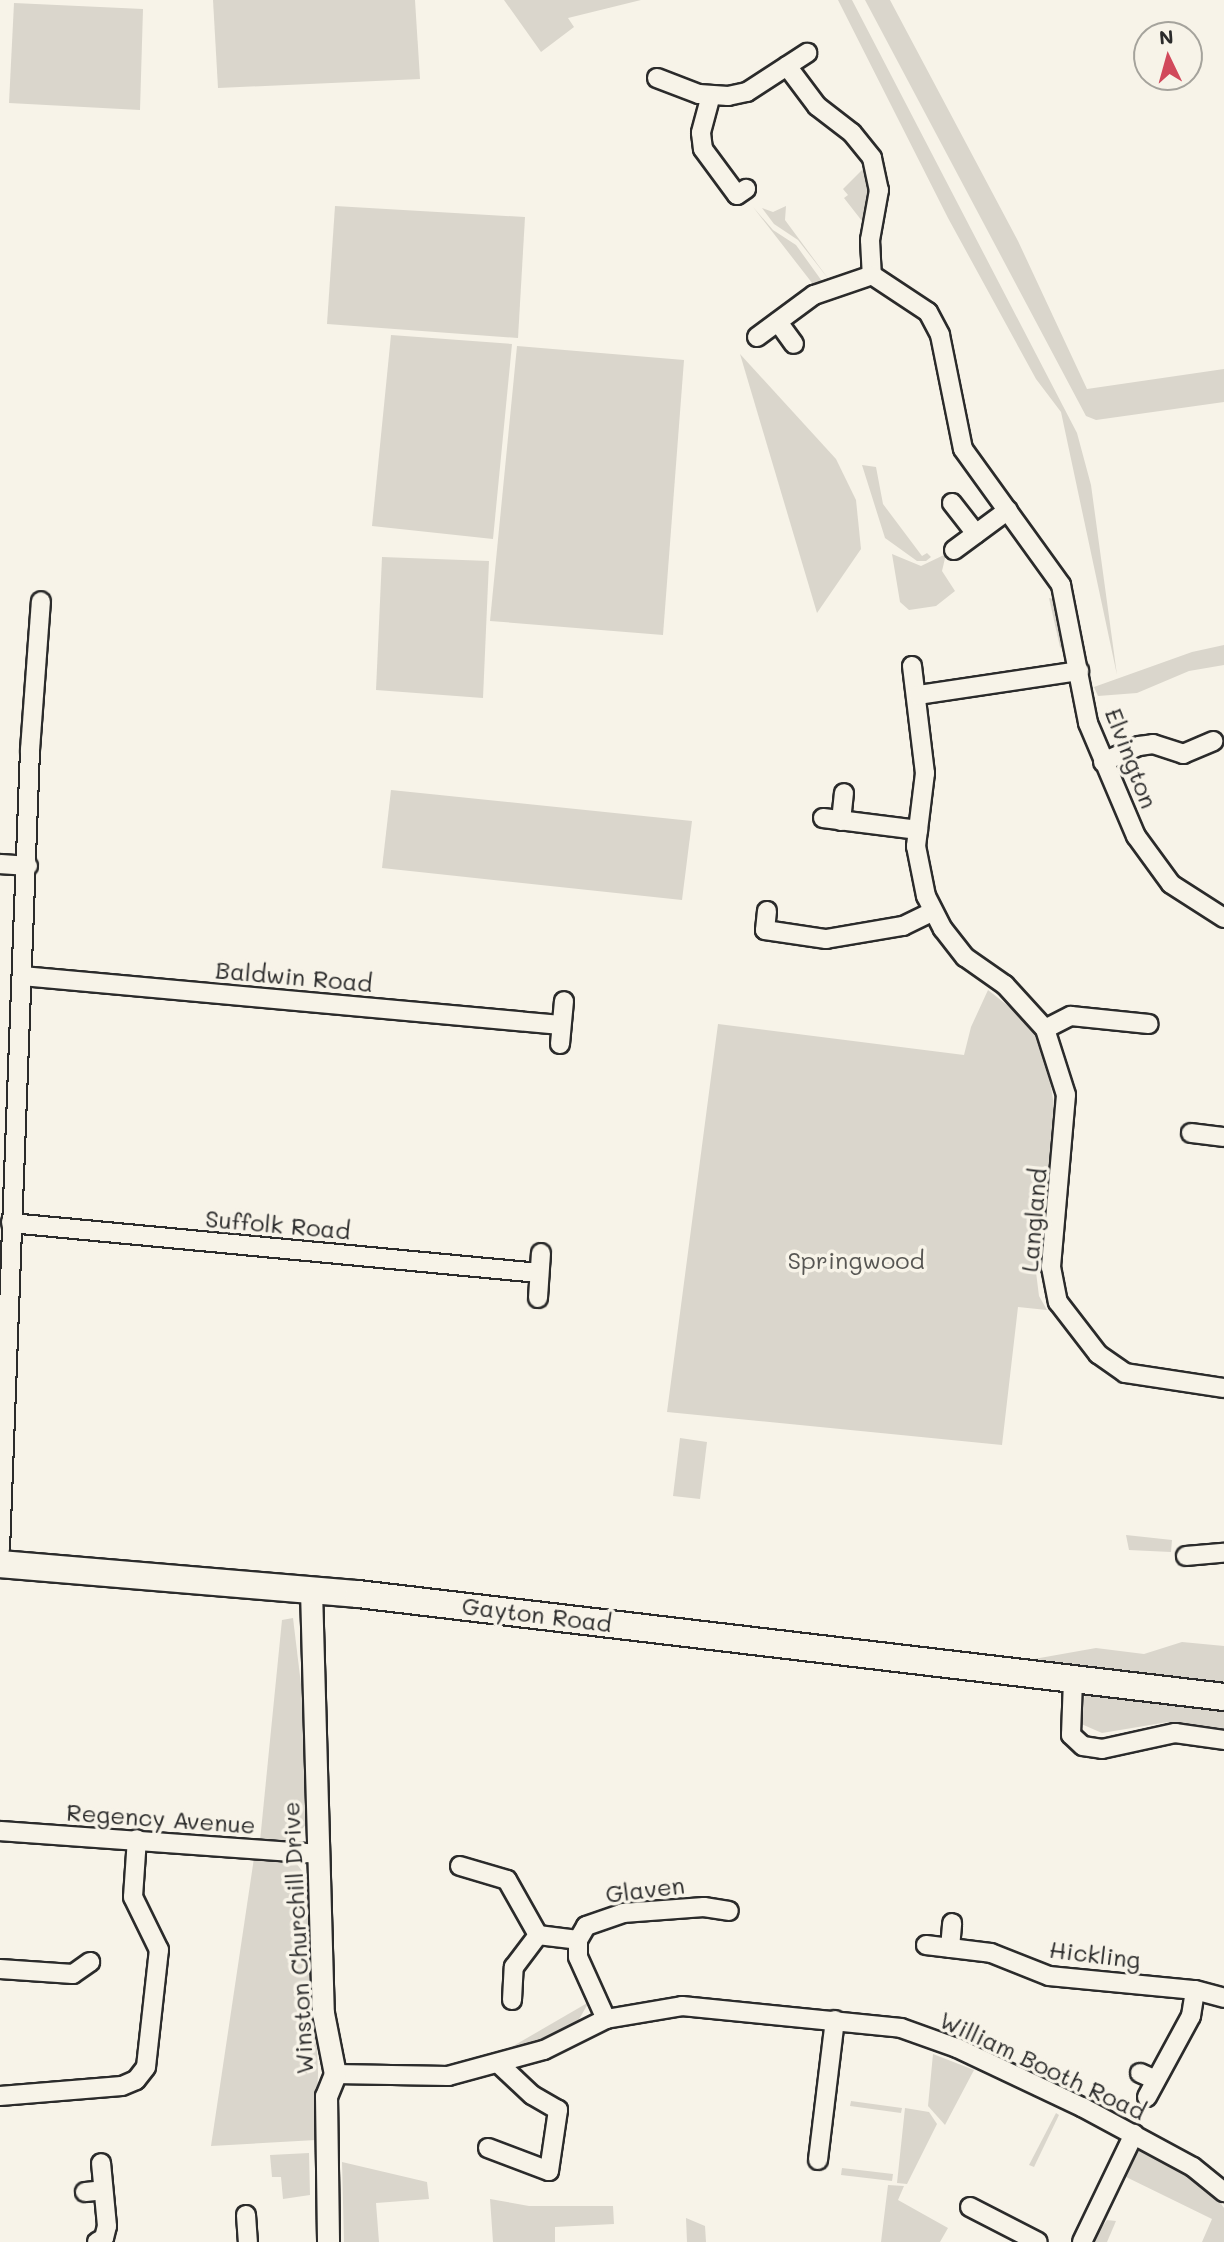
<!DOCTYPE html>
<html>
<head>
<meta charset="utf-8">
<style>
	body { margin:0 }
	#map { position:relative; width:1224px; height:2242px; overflow:hidden; background:#f7f3e8; font-family:Mali,sans-serif }
	div>[style] { position:absolute }
	.green>* { inset:0; background:#dad6cc }
	.roads { filter:drop-shadow(2px 0 #2b2b2b) drop-shadow(-2px 0 #2b2b2b) drop-shadow(0 2px #2b2b2b) drop-shadow(0 -2px #2b2b2b) }
	.minor>* { height:18px; margin:-9px; padding:0 9px; transform-origin:9px; border-radius:9px; background:#f7f3e8 }
	.tertiary>* { height:21px; margin:-10.5px; padding:0 10.5px; transform-origin:10.5px; border-radius:10.5px; background:#f7f3e8 }
	.primary>* { height:26px; margin:-13px; padding:0 13px; transform-origin:13px; border-radius:13px; background:#f7f3e8 }
	span { translate:-50% -50%; white-space:nowrap; text-align:center; line-height:1.15; -webkit-text-stroke:7px #f7f3e8; paint-order:stroke }
	.street-label { font-size:24px; color:#2b2b2b }
	.park-label { font-size:24px; color:#575653 }
	.north { position:absolute; left:1133px; top:21px; width:70px; height:70px; box-sizing:border-box; background:#f7f3e8; border:2px solid #a5a39c; border-radius:50%; rotate:355deg; font-size:19px; font-weight:700; line-height:28px; text-align:center; color:#2b2b2b }
	.north::after { content:''; display:block; margin:auto; width:24px; height:32px; background:#d1495b; clip-path:polygon(50% 0,100% 100%,50% 72%,0 100%) }
</style>
</head>
<body>
<div id="map">
	<div class="green">
		<i style="clip-path:polygon(213px 0,415px 0,420px 79px,218px 88px)"></i>
		<i style="clip-path:polygon(504px 0,641px 0,568px 18px,574px 27px,541px 52px)"></i>
		<i style="clip-path:polygon(838px 0,852px 0,1077px 433px,1091px 485px,1117px 675px,1061px 412px,1036px 379px,948px 218px)"></i>
		<i style="clip-path:polygon(865px 0,890px 0,1018px 241px,1087px 389px,1224px 369px,1224px 402px,1096px 420px,1086px 416px)"></i>
		<i style="clip-path:polygon(14px 3px,143px 9px,140px 110px,9px 103px)"></i>
		<i style="clip-path:polygon(865px 167px,869px 190px,862px 221px,844px 198px,848px 195px,843px 189px)"></i>
		<i style="clip-path:polygon(335px 206px,525px 217px,518px 338px,327px 324px)"></i>
		<i style="clip-path:polygon(786px 206px,785px 220px,830px 281px,798px 240px,774px 224px,762px 208px,773px 212px)"></i>
		<i style="clip-path:polygon(753px 207px,773px 230px,796px 245px,824px 284px,816px 288px)"></i>
		<i style="clip-path:polygon(391px 335px,512px 344px,493px 539px,372px 526px)"></i>
		<i style="clip-path:polygon(517px 346px,684px 360px,663px 635px,490px 621px)"></i>
		<i style="clip-path:polygon(740px 354px,836px 459px,856px 500px,861px 549px,817px 613px)"></i>
		<i style="clip-path:polygon(862px 465px,876px 467px,883px 504px,922px 556px,927px 553px,931px 557px,926px 561px,917px 561px,885px 538px)"></i>
		<i style="clip-path:polygon(892px 554px,921px 566px,946px 554px,942px 571px,955px 591px,936px 606px,909px 610px,900px 602px)"></i>
		<i style="clip-path:polygon(382px 557px,489px 561px,483px 698px,376px 690px)"></i>
		<i style="clip-path:polygon(1049px 598px,1060px 600px,1063px 651px,1060px 647px)"></i>
		<i style="clip-path:polygon(1224px 645px,1224px 665px,1189px 671px,1137px 693px,1098px 696px,1094px 687px,1192px 652px)"></i>
		<i style="clip-path:polygon(391px 790px,692px 821px,682px 900px,382px 868px)"></i>
		<i style="clip-path:polygon(988px 990px,1017px 1013px,1035px 1036px,1047px 1064px,1055px 1111px,1036px 1272px,1039px 1296px,1047px 1310px,1018px 1307px,1002px 1445px,667px 1412px,718px 1024px,964px 1055px,971px 1027px)"></i>
		<i style="clip-path:polygon(680px 1438px,707px 1442px,700px 1499px,673px 1496px)"></i>
		<i style="clip-path:polygon(1126px 1535px,1172px 1540px,1171px 1552px,1129px 1550px)"></i>
		<i style="clip-path:polygon(293px 1618px,303px 1701px,308px 1822px,291px 1842px,260px 1841px,282px 1620px)"></i>
		<i style="clip-path:polygon(1182px 1642px,1224px 1646px,1224px 1682px,1034px 1659px,1096px 1648px,1144px 1654px)"></i>
		<i style="clip-path:polygon(1086px 1691px,1224px 1707px,1224px 1729px,1168px 1722px,1102px 1733px,1079px 1723px)"></i>
		<i style="clip-path:polygon(254px 1858px,296px 1863px,309px 1880px,318px 2072px,316px 2140px,211px 2146px)"></i>
		<i style="clip-path:polygon(589px 2002px,578px 2021px,558px 2034px,484px 2063px)"></i>
		<i style="clip-path:polygon(933px 2054px,974px 2070px,945px 2125px,928px 2106px)"></i>
		<i style="clip-path:polygon(851px 2101px,902px 2108px,901px 2113px,850px 2106px)"></i>
		<i style="clip-path:polygon(905px 2108px,929px 2112px,937px 2124px,907px 2184px,897px 2183px)"></i>
		<i style="clip-path:polygon(1056px 2113px,1059px 2115px,1034px 2167px,1029px 2165px)"></i>
		<i style="clip-path:polygon(1137px 2146px,1205px 2182px,1224px 2208px,1224px 2242px,1202px 2242px,1212px 2219px,1122px 2175px)"></i>
		<i style="clip-path:polygon(309px 2153px,310px 2195px,283px 2199px,281px 2177px,272px 2177px,270px 2155px)"></i>
		<i style="clip-path:polygon(342px 2162px,427px 2182px,429px 2199px,376px 2203px,379px 2242px,344px 2242px)"></i>
		<i style="clip-path:polygon(842px 2168px,893px 2174px,892px 2181px,841px 2175px)"></i>
		<i style="clip-path:polygon(888px 2185px,904px 2186px,898px 2200px,948px 2228px,940px 2242px,881px 2242px)"></i>
		<i style="clip-path:polygon(490px 2199px,529px 2206px,613px 2206px,614px 2224px,555px 2227px,555px 2242px,493px 2242px)"></i>
		<i style="clip-path:polygon(686px 2218px,705px 2226px,706px 2242px,687px 2242px)"></i>
		<i style="clip-path:polygon(1107px 2220px,1116px 2221px,1107px 2242px,1091px 2242px)"></i>
	</div>
	<div class="roads">
		<div class="minor">
			<i style="left:787px;top:66px;width:50px;rotate:53.1deg"></i>
			<i style="left:817px;top:106px;width:44px;rotate:37.6deg"></i>
			<i style="left:852px;top:133px;width:32px;rotate:51deg"></i>
			<i style="left:872px;top:158px;width:33px;rotate:78deg"></i>
			<i style="left:879px;top:190px;width:51px;rotate:100.2deg"></i>
			<i style="left:870px;top:240px;width:35px;rotate:87deg"></i>
			<i style="left:872px;top:275px;width:67px;rotate:33.5deg"></i>
			<i style="left:928px;top:312px;width:26px;rotate:62deg"></i>
			<i style="left:940px;top:335px;width:116px;rotate:78.6deg"></i>
			<i style="left:963px;top:449px;width:168px;rotate:54.2deg"></i>
			<i style="left:1061px;top:585px;width:141px;rotate:78.9deg"></i>
			<i style="left:1088px;top:723px;width:123px;rotate:67deg"></i>
			<i style="left:1136px;top:836px;width:59px;rotate:53.9deg"></i>
			<i style="left:1171px;top:884px;width:63px;rotate:32.7deg"></i>
			<i style="left:657px;top:78px;width:45px;rotate:20.9deg"></i>
			<i style="left:699px;top:94px;width:29px;rotate:4deg"></i>
			<i style="left:728px;top:96px;width:19px;rotate:-12deg"></i>
			<i style="left:747px;top:92px;width:72px;rotate:-33deg"></i>
			<i style="left:711px;top:95px;width:39px;rotate:105deg"></i>
			<i style="left:701px;top:133px;width:16px;rotate:83deg"></i>
			<i style="left:703px;top:149px;width:57px;rotate:53.5deg"></i>
			<i style="left:737px;top:195px;width:11px;rotate:-34deg"></i>
			<i style="left:778px;top:322px;width:27px;rotate:54deg"></i>
			<i style="left:757px;top:337px;width:71px;rotate:-36.4deg"></i>
			<i style="left:814px;top:295px;width:61px;rotate:-19deg"></i>
			<i style="left:952px;top:503px;width:39px;rotate:52deg"></i>
			<i style="left:954px;top:550px;width:67px;rotate:-36.5deg"></i>
			<i style="left:912px;top:666px;width:108px;rotate:83.1deg"></i>
			<i style="left:925px;top:773px;width:74px;rotate:97deg"></i>
			<i style="left:916px;top:846px;width:51px;rotate:78.7deg"></i>
			<i style="left:926px;top:896px;width:37px;rotate:63deg"></i>
			<i style="left:943px;top:929px;width:36px;rotate:52deg"></i>
			<i style="left:965px;top:957px;width:49px;rotate:35deg"></i>
			<i style="left:1005px;top:985px;width:59px;rotate:47.7deg"></i>
			<i style="left:1045px;top:1029px;width:69px;rotate:72.3deg"></i>
			<i style="left:1066px;top:1095px;width:173px;rotate:95deg"></i>
			<i style="left:1051px;top:1267px;width:36px;rotate:79deg"></i>
			<i style="left:1058px;top:1302px;width:66px;rotate:52.4deg"></i>
			<i style="left:1098px;top:1354px;width:33px;rotate:35deg"></i>
			<i style="left:1125px;top:1373px;width:100px;rotate:8.6deg"></i>
			<i style="left:918px;top:695px;width:163px;rotate:-8.5deg"></i>
			<i style="left:1103px;top:762px;width:39px;rotate:-24deg"></i>
			<i style="left:1139px;top:746px;width:14px;rotate:-8deg"></i>
			<i style="left:1153px;top:744px;width:32px;rotate:18deg"></i>
			<i style="left:1183px;top:754px;width:33px;rotate:-23deg"></i>
			<i style="left:823px;top:818px;width:96px;rotate:7.2deg"></i>
			<i style="left:841px;top:821px;width:28px;rotate:-84deg"></i>
			<i style="left:0;top:864px;width:28px;rotate:4deg"></i>
			<i style="left:767px;top:911px;width:19px;rotate:96deg"></i>
			<i style="left:765px;top:930px;width:62px;rotate:8.4deg"></i>
			<i style="left:826px;top:939px;width:78px;rotate:-9.6deg"></i>
			<i style="left:903px;top:926px;width:32px;rotate:-26deg"></i>
			<i style="left:22px;top:976px;width:541px;rotate:5.19deg"></i>
			<i style="left:1045px;top:1029px;width:29px;rotate:-27deg"></i>
			<i style="left:1071px;top:1016px;width:78px;rotate:5.9deg"></i>
			<i style="left:560px;top:1044px;width:43px;rotate:-84.7deg"></i>
			<i style="left:1191px;top:1133px;width:33px;rotate:7deg"></i>
			<i style="left:11px;top:1223px;width:530px;rotate:5.41deg"></i>
			<i style="left:538px;top:1298px;width:45px;rotate:-86.2deg"></i>
			<i style="left:0;top:1549px;width:800px;rotate:-87.85deg"></i>
			<i style="left:30px;top:750px;width:149px;rotate:-85.8deg"></i>
			<i style="left:1186px;top:1556px;width:38px;rotate:-5deg"></i>
			<i style="left:1073px;top:1680px;width:55px;rotate:92.1deg"></i>
			<i style="left:1071px;top:1735px;width:16px;rotate:43deg"></i>
			<i style="left:1083px;top:1746px;width:19px;rotate:9deg"></i>
			<i style="left:1102px;top:1749px;width:75px;rotate:-12.4deg"></i>
			<i style="left:1175px;top:1733px;width:49px;rotate:8.1deg"></i>
			<i style="left:0;top:1831px;width:319px;rotate:4.1deg"></i>
			<i style="left:460px;top:1866px;width:49px;rotate:16.6deg"></i>
			<i style="left:507px;top:1880px;width:63px;rotate:60.6deg"></i>
			<i style="left:538px;top:1935px;width:40px;rotate:7.1deg"></i>
			<i style="left:926px;top:1945px;width:65px;rotate:7deg"></i>
			<i style="left:991px;top:1953px;width:62px;rotate:21.6deg"></i>
			<i style="left:1049px;top:1976px;width:147px;rotate:5.5deg"></i>
			<i style="left:1195px;top:1990px;width:30px;rotate:15deg"></i>
			<i style="left:950px;top:1948px;width:25px;rotate:-85deg"></i>
			<i style="left:0;top:1969px;width:73px;rotate:3.9deg"></i>
			<i style="left:73px;top:1974px;width:21px;rotate:-35deg"></i>
			<i style="left:512px;top:2000px;width:33px;rotate:-87deg"></i>
			<i style="left:514px;top:1967px;width:40px;rotate:-53deg"></i>
			<i style="left:606px;top:2019px;width:68px;rotate:-114.3deg"></i>
			<i style="left:578px;top:1957px;width:17px;rotate:-90deg"></i>
			<i style="left:578px;top:1940px;width:16px;rotate:-60deg"></i>
			<i style="left:586px;top:1926px;width:39px;rotate:-19deg"></i>
			<i style="left:623px;top:1913px;width:81px;rotate:-4.2deg"></i>
			<i style="left:704px;top:1907px;width:25px;rotate:9deg"></i>
			<i style="left:1140px;top:2073px;width:17px;rotate:24deg"></i>
			<i style="left:335px;top:2074px;width:113px;rotate:1deg"></i>
			<i style="left:448px;top:2076px;width:99px;rotate:-15.2deg"></i>
			<i style="left:544px;top:2050px;width:69px;rotate:-26.6deg"></i>
			<i style="left:606px;top:2019px;width:77px;rotate:-9.7deg"></i>
			<i style="left:682px;top:2006px;width:220px;rotate:5.7deg"></i>
			<i style="left:901px;top:2028px;width:59px;rotate:19.7deg"></i>
			<i style="left:957px;top:2048px;width:138px;rotate:25.3deg"></i>
			<i style="left:1082px;top:2107px;width:126px;rotate:28.4deg"></i>
			<i style="left:1193px;top:2167px;width:40px;rotate:39deg"></i>
			<i style="left:0;top:2096px;width:122px;rotate:-4.7deg"></i>
			<i style="left:122px;top:2086px;width:15px;rotate:-23deg"></i>
			<i style="left:136px;top:2080px;width:16px;rotate:-52deg"></i>
			<i style="left:146px;top:2067px;width:118px;rotate:-83.7deg"></i>
			<i style="left:159px;top:1950px;width:59px;rotate:-116.1deg"></i>
			<i style="left:133px;top:1897px;width:58px;rotate:-86.1deg"></i>
			<i style="left:1147px;top:2097px;width:92px;rotate:-61.5deg"></i>
			<i style="left:1191px;top:2016px;width:26px;rotate:-81deg"></i>
			<i style="left:488px;top:2148px;width:65px;rotate:20.7deg"></i>
			<i style="left:549px;top:2171px;width:62px;rotate:-81.6deg"></i>
			<i style="left:558px;top:2110px;width:30px;rotate:-150deg"></i>
			<i style="left:532px;top:2095px;width:44px;rotate:-136.8deg"></i>
			<i style="left:818px;top:2160px;width:141px;rotate:-83.1deg"></i>
			<i style="left:85px;top:2192px;width:18px;rotate:-6deg"></i>
			<i style="left:970px;top:2207px;width:76px;rotate:27.2deg"></i>
			<i style="left:246px;top:2215px;width:27px;rotate:86deg"></i>
			<i style="left:97px;top:2242px;width:8px;rotate:-30deg"></i>
			<i style="left:104px;top:2238px;width:12px;rotate:-76deg"></i>
			<i style="left:107px;top:2226px;width:63px;rotate:-95.4deg"></i>
			<i style="left:1082px;top:2242px;width:120px;rotate:-64.3deg"></i>
		</div>
		<div class="tertiary">
			<i style="left:311px;top:1590px;width:423px;rotate:88.4deg"></i>
			<i style="left:323px;top:2013px;width:62px;rotate:78.9deg"></i>
			<i style="left:335px;top:2074px;width:24px;rotate:112deg"></i>
			<i style="left:326px;top:2096px;width:146px;rotate:89.2deg"></i>
		</div>
		<div class="primary">
			<i style="left:0;top:1564px;width:359px;rotate:4.8deg"></i>
			<i style="left:358px;top:1594px;width:872px;rotate:6.78deg"></i>
		</div>
	</div>
	<div class="street-label">
		<span style="left:1132px;top:758px;rotate:69deg">Elvington</span>
		<span style="left:294px;top:976px;rotate:5deg">Baldwin Road</span>
		<span style="left:1033px;top:1220px;rotate:-85deg">Langland</span>
		<span style="left:278px;top:1224px;rotate:5deg">Suffolk Road</span>
		<span style="left:537px;top:1614px;rotate:7deg">Gayton Road</span>
		<span style="left:161px;top:1818px;rotate:4deg">Regency Avenue</span>
		<span style="left:645px;top:1889px;rotate:-7deg">Glaven</span>
		<span style="left:297px;top:1938px;rotate:-93deg">Winston Churchill Drive</span>
		<span style="left:1095px;top:1954px;rotate:7deg">Hickling</span>
		<span style="left:1043px;top:2065px;rotate:25deg">William Booth Road</span>
	</div>
	<div class="park-label">
		<span style="left:856px;top:1260px">Springwood</span>
	</div>
	<div class="north">N</div>
</div>
</body>
</html>
